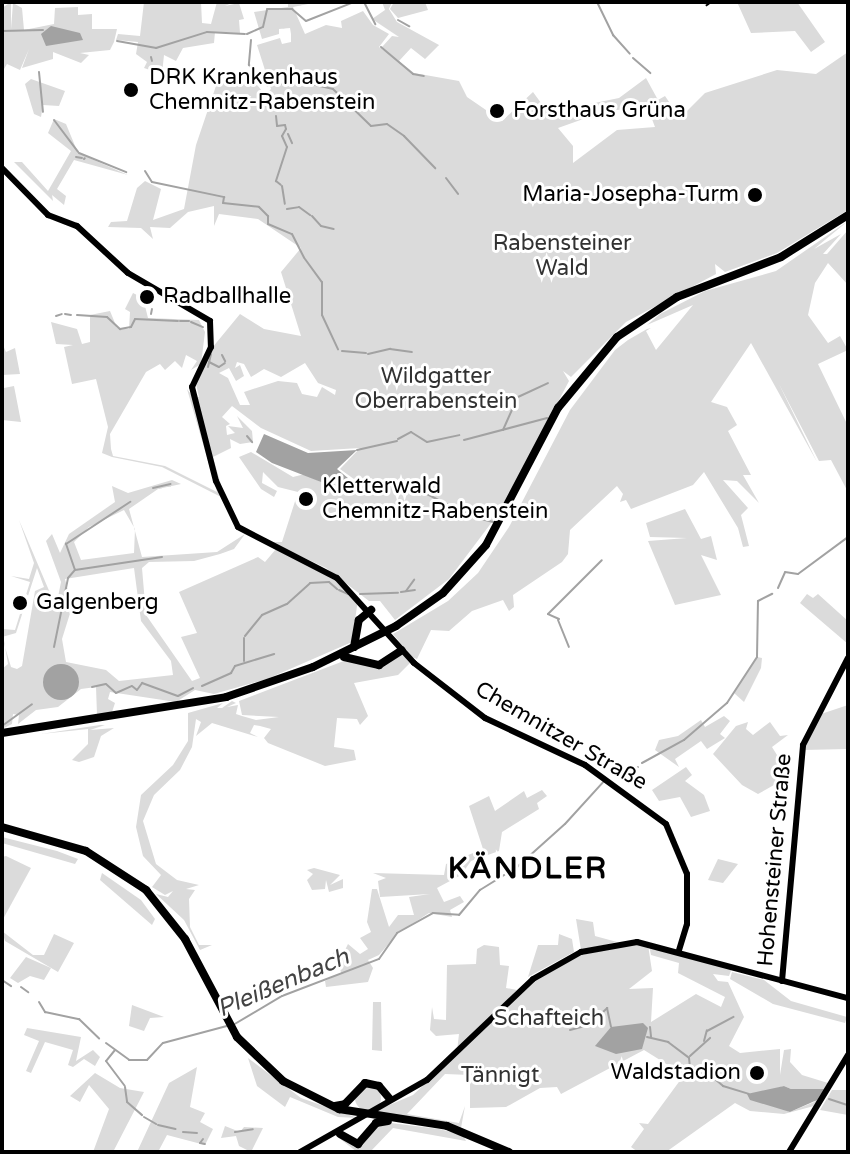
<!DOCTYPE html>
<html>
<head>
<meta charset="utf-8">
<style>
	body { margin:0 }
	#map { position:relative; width:850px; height:1154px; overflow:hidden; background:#fff; font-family:"Varela Round",sans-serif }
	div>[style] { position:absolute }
	.green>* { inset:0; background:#dbdbdb }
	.round { border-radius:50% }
	.water>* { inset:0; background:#a2a2a2 }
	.stream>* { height:2px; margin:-1px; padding:0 1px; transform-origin:1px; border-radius:1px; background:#a2a2a2 }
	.major>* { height:6px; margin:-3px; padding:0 3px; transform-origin:3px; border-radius:3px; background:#000 }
	.highway>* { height:8px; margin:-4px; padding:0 4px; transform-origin:4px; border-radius:4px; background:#000 }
	.rail>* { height:5px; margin-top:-2.5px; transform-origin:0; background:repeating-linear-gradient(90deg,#fff 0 6px,#000 0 12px); box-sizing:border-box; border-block:2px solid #000 }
	.dots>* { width:22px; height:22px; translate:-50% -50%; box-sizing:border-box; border:4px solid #fff; border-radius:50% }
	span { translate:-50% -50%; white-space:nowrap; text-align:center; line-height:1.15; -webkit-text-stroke:6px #fff; paint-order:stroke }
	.poi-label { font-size:22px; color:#000 }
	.left { translate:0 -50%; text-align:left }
	.right { translate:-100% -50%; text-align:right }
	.park-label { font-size:22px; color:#323232 }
	.street-label { font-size:22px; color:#000 }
	.water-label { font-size:24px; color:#434343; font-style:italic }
	.district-label { font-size:30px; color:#000; font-weight:700; letter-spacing:2px }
	.frame { position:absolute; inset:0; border:4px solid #000; pointer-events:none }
</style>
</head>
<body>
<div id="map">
	<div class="green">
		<i style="clip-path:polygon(11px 2px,11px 29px,13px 3px,22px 8px,24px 30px,54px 24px,55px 8px,78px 7px,78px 15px,92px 14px,92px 29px,117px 29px,114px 42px,110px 50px,80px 53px,89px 55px,81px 63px,53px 52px,53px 59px,22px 68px,29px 49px,20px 70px,7px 64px,4px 69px,2px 8px)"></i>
		<i style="clip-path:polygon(144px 2px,201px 2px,202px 23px,211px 24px,217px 2px,234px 2px,225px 6px,239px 3px,244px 19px,239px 20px,240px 33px,215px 32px,214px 43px,183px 48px,176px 61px,164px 55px,162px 74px,144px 68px,147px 62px,136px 54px,138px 42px,116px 40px,118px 34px,140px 36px)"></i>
		<i style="clip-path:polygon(evenodd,288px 2px,318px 2px,293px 7px,305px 34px,326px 25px,342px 28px,341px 21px,363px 11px,373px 25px,389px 34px,379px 47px,395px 58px,382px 47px,392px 36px,399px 37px,372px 19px,385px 10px,382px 2px,392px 2px,389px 9px,397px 22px,439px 45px,425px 59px,411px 48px,399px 61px,414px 73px,459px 81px,467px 97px,502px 121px,533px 92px,552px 118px,570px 108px,619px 98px,646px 78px,658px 100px,665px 96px,680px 118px,705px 93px,777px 70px,816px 74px,848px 52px,848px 210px,777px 253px,725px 272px,715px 264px,716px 274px,626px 322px,571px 377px,563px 371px,569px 381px,501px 510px,449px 579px,395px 620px,380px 601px,369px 601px,326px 568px,270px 542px,282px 542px,298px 492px,278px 487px,263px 472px,262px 483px,277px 491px,274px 497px,261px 489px,239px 457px,251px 452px,293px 477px,305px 474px,321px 482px,357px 486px,358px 482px,340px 469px,360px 448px,311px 451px,261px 428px,232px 406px,222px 417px,230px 424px,226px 426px,227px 435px,235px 433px,228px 426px,243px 428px,237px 416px,252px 431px,253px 442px,240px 444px,230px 439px,231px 448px,213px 457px,225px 499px,162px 467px,112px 457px,102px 453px,108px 427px,96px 379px,72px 384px,64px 347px,73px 345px,56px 344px,51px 322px,77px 329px,82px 344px,90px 342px,90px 315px,110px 311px,117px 328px,129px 329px,130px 312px,125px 309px,133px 293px,143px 298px,148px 318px,199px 320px,205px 332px,201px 364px,191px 370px,197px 361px,186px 355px,182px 368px,175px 361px,165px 370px,160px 364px,146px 372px,110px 434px,111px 449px,113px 456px,165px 466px,217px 492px,187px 389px,194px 398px,199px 397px,196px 384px,212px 348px,240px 314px,264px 329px,301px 336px,281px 272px,301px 248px,258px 219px,219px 214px,214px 226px,214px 206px,188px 212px,170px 228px,150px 227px,153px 239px,141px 228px,108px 227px,111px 222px,127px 221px,137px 188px,145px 181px,161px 189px,153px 220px,184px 209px,196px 145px,219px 77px,255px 82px,265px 95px,271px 89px,257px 45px,280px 38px,282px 44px,291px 42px,291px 34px,290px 28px,279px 29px,279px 34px,262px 39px,254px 12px,288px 7px,288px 2px,647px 106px,655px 127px,617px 130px,573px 163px,573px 146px,558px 128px,603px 112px,647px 106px,288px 2px,237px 362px,244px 364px,251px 377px,264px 369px,281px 377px,305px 363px,318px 383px,336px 390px,335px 395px,322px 387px,317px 397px,302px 394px,297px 383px,278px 381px,244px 392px,250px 405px,240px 405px,228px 378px,219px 373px,229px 368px,236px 381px,244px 376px,240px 365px,235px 368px,237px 362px)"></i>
		<i style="clip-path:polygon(394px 2px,425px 2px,428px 10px,398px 18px,390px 9px)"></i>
		<i style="clip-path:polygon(737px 2px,797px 2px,825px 42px,811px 52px,795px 31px,751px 33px)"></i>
		<i style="clip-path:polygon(31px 79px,65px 91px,59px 106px,43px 105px,41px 117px,34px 114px,25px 84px)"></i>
		<i style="clip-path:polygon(54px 119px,66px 124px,78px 153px,128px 175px,74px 160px,57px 189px,66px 196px,64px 205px,52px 195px,53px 201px,14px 162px,22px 162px,48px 191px,71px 151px,48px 133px)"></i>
		<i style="clip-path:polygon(848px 221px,814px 249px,841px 234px,823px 254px,827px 254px,848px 230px,848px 285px,828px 263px,815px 283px,808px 315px,828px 343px,840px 336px,848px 350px,818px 364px,848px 426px,848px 492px,831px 460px,819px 461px,779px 384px,817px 462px,751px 343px,711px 402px,727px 407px,737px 425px,728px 431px,751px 475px,743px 475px,759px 503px,737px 481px,723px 480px,748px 508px,741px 515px,749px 546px,743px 547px,738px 528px,704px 472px,693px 485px,631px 509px,626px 500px,620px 502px,623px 494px,617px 486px,570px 530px,568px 554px,562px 562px,513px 595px,514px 607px,509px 611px,503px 600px,472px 611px,449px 631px,431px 630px,417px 659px,412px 657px,393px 634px,448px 601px,478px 573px,509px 527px,570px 410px,615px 350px,628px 340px,647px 329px,651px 328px,646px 331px,656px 350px,693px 305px,647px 325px,660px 314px,705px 291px,776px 271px)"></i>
		<i style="clip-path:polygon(2px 343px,6px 352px,15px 348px,20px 374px,2px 375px)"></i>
		<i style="clip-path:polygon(2px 376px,4px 388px,14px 386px,21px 422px,2px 420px)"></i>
		<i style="clip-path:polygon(evenodd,172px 480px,181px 484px,158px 489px,129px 509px,142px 557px,217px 552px,245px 534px,234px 549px,220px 554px,194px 561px,149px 562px,142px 568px,146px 615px,192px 681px,200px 678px,181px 637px,197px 633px,179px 592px,258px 557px,265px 562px,276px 549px,325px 571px,358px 599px,352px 642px,267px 679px,214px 694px,195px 690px,176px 702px,110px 692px,108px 699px,115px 703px,112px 712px,97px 715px,96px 687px,81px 689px,58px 707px,36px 710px,18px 724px,19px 715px,13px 714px,12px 724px,2px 729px,2px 669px,8px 664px,2px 629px,15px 630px,30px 582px,11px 576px,29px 579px,34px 563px,19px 520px,56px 607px,61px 582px,46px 541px,52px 534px,60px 553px,69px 534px,115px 502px,112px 486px,128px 493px,172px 480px,124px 510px,135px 529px,134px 553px,81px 560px,74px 542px,89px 527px,124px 510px,172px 480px,37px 568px,44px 587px,35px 591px,22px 666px,17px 669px,11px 667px,2px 637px,16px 633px,37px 568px,172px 480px,134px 568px,141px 621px,171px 661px,173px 675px,119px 681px,106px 670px,66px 662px,62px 639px,72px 607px,65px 579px,134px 568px)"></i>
		<i style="clip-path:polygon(685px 509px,701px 539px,711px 536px,717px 560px,701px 555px,721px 595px,675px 605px,648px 541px,687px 538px,650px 537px,646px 523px)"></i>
		<i style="clip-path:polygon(807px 594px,813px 598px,818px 594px,848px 621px,848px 644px,800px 603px)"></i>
		<i style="clip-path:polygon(402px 653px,410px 663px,398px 675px,354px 683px,368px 716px,360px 725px,357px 719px,337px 718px,334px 747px,354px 750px,356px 760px,325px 766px,268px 743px,264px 738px,271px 729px,260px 726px,254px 725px,250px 733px,258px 737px,212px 723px,196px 736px,201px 722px,196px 719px,192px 747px,180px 770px,154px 795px,143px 821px,156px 864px,177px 880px,199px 885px,186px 889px,195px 890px,189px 899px,190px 927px,199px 945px,212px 945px,200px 950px,184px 920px,156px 894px,168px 897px,173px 891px,165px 895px,152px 887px,161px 875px,143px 856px,136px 827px,141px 795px,173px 765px,188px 741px,188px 713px,223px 703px,217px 708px,222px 708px,232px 701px,236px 703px,227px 707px,238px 705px,236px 714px,242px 716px,256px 720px,279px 717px,242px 715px,239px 701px,349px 659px,377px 667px)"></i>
		<i style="clip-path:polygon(757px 657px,762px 658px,761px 668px,744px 702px,734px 693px)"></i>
		<i style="clip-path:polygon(848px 705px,848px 749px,803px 750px,815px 716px)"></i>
		<i style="clip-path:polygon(724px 716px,730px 721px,720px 734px,725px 738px,707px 749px,701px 741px,675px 759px,679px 767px,655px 750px,659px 740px,678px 736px,701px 720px,705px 727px)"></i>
		<i style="clip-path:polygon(748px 722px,746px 729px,753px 735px,770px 722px,780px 736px,788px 735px,772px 747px,790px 776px,758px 794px,742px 785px,713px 754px,736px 726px)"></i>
		<i style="clip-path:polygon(100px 725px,105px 725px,90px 730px,114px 728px,101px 736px,94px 757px,79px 762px,72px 760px,88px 744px,88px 729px,41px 734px)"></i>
		<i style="clip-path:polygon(686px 767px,692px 775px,685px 781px,704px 795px,710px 811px,691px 817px,680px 797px,659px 801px,652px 790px)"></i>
		<i style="clip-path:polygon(542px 790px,547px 796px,537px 803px,539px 809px,502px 832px,499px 851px,471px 861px,461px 875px,437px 888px,444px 902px,460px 896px,464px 902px,450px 910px,452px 917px,429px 913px,398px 933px,379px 955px,368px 960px,373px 968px,368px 982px,326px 987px,325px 981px,341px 973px,339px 962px,329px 962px,334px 951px,343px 954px,348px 944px,360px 954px,368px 949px,360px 938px,371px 932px,367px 922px,372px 889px,377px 889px,389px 927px,398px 915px,414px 915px,409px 897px,430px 894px,380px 897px,378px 881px,386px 878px,373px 873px,444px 875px,446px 864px,483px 849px,469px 806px,489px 796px,495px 811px,524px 791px,527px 798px)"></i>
		<i style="clip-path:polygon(2px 837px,57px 851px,78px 859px,75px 864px,2px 843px)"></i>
		<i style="clip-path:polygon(6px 856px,31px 868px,2px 921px,2px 857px)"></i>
		<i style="clip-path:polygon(718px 859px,738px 864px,723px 883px,708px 880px)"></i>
		<i style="clip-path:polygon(314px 868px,340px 875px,330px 885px,343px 879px,343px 888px,329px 892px,326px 880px,325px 889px,312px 890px,307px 880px,313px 874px,307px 870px)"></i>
		<i style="clip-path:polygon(102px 873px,141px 900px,155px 919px,152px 925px,100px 880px)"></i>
		<i style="clip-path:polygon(576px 919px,593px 922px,595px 936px,617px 942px,581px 950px)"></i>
		<i style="clip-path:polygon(2px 931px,33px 955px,44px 955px,54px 934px,74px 943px,58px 972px,5px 941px)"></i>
		<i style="clip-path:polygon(559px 934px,572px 939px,574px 952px,528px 977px,538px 945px,558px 945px)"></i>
		<i style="clip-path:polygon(evenodd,636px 943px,648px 945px,652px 971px,629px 989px,653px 988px,651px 1022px,696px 994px,721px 1007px,725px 997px,678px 973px,679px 963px,651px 955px,649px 945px,732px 968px,729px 976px,713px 974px,718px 981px,728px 982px,744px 1017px,729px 1046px,740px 1053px,780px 1049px,780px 1075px,784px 1050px,791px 1049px,790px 1062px,802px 1075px,828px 1083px,814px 1106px,784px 1114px,750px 1111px,735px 1103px,666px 1152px,638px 1152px,631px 1147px,644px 1129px,639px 1123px,648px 1124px,684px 1075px,644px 1050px,561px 1094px,557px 1087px,540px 1088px,506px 1107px,470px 1108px,470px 1075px,445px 1074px,407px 1114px,459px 1123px,465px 1106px,461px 1128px,368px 1114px,413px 1095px,541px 975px,582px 955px,636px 943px,784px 1086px,791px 1089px,823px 1089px,814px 1102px,790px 1112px,753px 1095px,784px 1086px)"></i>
		<i style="clip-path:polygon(484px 945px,499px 947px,500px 965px,509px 966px,506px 988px,517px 990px,457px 1051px,459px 1034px,436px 1036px,430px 1030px,432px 1007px,434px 1019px,446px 1020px,447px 965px,476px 964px,477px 949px)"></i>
		<i style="clip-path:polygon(26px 957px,51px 968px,44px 980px,30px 976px,18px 983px,10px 978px)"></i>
		<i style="clip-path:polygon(732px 972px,764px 980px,791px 1001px,847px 1017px,845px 1023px,773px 1004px,730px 979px)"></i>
		<i style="clip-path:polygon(373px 1002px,381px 1002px,382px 1051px,372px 1050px)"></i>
		<i style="clip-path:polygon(132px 1005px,164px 1017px,150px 1018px,144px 1031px,129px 1026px)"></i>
		<i style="clip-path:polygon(27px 1028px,81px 1037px,76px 1061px,93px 1050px,100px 1057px,95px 1066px,84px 1059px,73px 1067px,68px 1065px,73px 1050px,45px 1042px,31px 1073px,26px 1071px,39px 1041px,24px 1035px)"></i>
		<i style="clip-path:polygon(248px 1058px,301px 1098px,358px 1118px,338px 1117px,290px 1097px,285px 1107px,257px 1086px)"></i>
		<i style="clip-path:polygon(197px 1067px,190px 1107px,205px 1113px,200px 1122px,213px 1129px,205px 1145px,167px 1135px,158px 1152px,137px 1152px,169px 1083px)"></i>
		<i style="clip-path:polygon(95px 1073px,120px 1088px,144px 1092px,113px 1152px,93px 1152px,109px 1109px,89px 1085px,80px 1102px,70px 1096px)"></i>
		<i class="round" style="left:355px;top:1085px;width:26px;height:26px"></i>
		<i style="clip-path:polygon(832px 1090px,848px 1090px,848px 1115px,820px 1110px)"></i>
		<i style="clip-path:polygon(383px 1122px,439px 1129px,463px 1135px,466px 1141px,393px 1128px,370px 1152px,357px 1152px,339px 1138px,356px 1145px)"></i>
		<i style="clip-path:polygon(225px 1126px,240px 1132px,244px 1127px,263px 1128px,251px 1152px,239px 1146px,236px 1136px,221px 1138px)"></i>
	</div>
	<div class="water">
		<i style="clip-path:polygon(51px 26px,80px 33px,83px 40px,46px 46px,41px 34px)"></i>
		<i style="clip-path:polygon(264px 434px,308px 453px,357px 450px,337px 469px,354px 483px,321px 482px,272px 463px,256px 452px)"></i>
		<i class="round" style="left:43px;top:664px;width:36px;height:36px"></i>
		<i style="clip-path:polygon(643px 1023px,648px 1028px,642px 1049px,616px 1054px,595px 1046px,611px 1027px)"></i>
		<i style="clip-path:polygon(784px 1086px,791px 1089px,824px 1089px,817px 1100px,790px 1112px,750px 1100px,747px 1094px)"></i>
	</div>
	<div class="stream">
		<i style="left:364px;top:2px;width:25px;rotate:63deg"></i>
		<i style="left:597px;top:2px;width:37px;rotate:64deg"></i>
		<i style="left:613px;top:35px;width:25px;rotate:48deg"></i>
		<i style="left:398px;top:20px;width:13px;rotate:29deg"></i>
		<i style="left:2px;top:31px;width:41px;rotate:-1.4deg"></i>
		<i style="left:247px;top:34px;width:17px;rotate:-24deg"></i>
		<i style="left:263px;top:27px;width:18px;rotate:-77deg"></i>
		<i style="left:267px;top:9px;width:25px"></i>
		<i style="left:292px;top:9px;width:18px;rotate:41deg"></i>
		<i style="left:306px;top:21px;width:52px;rotate:-21.6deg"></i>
		<i style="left:251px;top:40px;width:25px;rotate:95deg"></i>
		<i style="left:249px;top:65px;width:28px;rotate:48deg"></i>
		<i style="left:117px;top:41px;width:40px;rotate:10deg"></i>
		<i style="left:156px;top:48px;width:53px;rotate:-17.4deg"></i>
		<i style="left:207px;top:32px;width:38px;rotate:3deg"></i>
		<i style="left:381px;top:47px;width:42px;rotate:40.2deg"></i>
		<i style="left:413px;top:74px;width:11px;rotate:10deg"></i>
		<i style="left:151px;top:57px;width:4px;rotate:76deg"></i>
		<i style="left:633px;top:58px;width:23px;rotate:41deg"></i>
		<i style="left:39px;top:72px;width:40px;rotate:84.3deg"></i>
		<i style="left:271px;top:85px;width:27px;rotate:-8deg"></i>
		<i style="left:298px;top:81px;width:36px;rotate:13deg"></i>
		<i style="left:333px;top:89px;width:53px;rotate:44.2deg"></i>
		<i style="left:371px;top:126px;width:16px;rotate:-7deg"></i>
		<i style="left:387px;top:124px;width:21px;rotate:35deg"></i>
		<i style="left:404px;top:136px;width:45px;rotate:45.9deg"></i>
		<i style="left:276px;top:107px;width:11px;rotate:-85deg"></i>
		<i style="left:276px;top:116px;width:10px;rotate:84deg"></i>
		<i style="left:277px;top:126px;width:8px;rotate:-7deg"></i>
		<i style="left:285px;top:125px;width:4px;rotate:76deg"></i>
		<i style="left:286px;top:129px;width:8px;rotate:120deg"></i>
		<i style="left:282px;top:136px;width:12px;rotate:66deg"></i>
		<i style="left:287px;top:147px;width:36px;rotate:108deg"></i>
		<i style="left:276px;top:181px;width:6px;rotate:39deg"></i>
		<i style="left:54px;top:120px;width:40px;rotate:53deg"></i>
		<i style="left:288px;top:134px;width:10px;rotate:66deg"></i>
		<i style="left:79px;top:153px;width:51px;rotate:22deg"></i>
		<i style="left:76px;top:157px;width:6px;rotate:9deg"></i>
		<i style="left:84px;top:159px;width:1px;rotate:-45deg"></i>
		<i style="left:145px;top:171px;width:13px;rotate:58deg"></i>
		<i style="left:152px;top:182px;width:74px;rotate:11.8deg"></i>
		<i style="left:224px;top:197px;width:6px;rotate:99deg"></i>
		<i style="left:223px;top:203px;width:36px;rotate:6deg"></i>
		<i style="left:259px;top:207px;width:13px;rotate:45deg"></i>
		<i style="left:268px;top:216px;width:8px;rotate:90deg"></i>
		<i style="left:268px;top:224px;width:26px;rotate:23deg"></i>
		<i style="left:292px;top:234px;width:27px;rotate:63deg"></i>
		<i style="left:446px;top:178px;width:20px;rotate:53deg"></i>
		<i style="left:282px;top:186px;width:18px;rotate:81deg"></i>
		<i style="left:287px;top:209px;width:12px;rotate:-9deg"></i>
		<i style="left:299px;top:207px;width:14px;rotate:36deg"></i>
		<i style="left:312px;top:216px;width:13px;rotate:48deg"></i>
		<i style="left:321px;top:226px;width:13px;rotate:13deg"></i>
		<i style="left:305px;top:259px;width:29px;rotate:54deg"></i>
		<i style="left:322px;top:282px;width:33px;rotate:90deg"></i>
		<i style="left:322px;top:315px;width:38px;rotate:65deg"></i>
		<i style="left:65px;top:314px;width:6px;rotate:9deg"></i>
		<i style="left:151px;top:314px;width:5px;rotate:-79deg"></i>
		<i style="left:77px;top:315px;width:30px;rotate:4deg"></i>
		<i style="left:107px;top:317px;width:18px;rotate:43deg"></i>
		<i style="left:120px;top:329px;width:11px;rotate:-10deg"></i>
		<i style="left:131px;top:327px;width:9px;rotate:-63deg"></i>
		<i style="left:135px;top:319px;width:43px;rotate:2.7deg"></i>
		<i style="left:56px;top:316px;width:6px;rotate:-18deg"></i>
		<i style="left:180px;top:321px;width:9px"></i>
		<i style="left:191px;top:322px;width:13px;rotate:23deg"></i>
		<i style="left:342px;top:351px;width:24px;rotate:5deg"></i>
		<i style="left:368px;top:354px;width:23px;rotate:-13deg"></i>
		<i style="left:390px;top:349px;width:22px;rotate:8deg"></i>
		<i style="left:222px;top:355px;width:7px;rotate:63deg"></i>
		<i style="left:209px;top:362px;width:11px;rotate:27deg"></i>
		<i style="left:219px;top:367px;width:7px;rotate:-34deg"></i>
		<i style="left:208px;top:367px;width:13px;rotate:-77deg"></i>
		<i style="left:503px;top:430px;width:36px;rotate:-66deg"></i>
		<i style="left:518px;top:397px;width:33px;rotate:-25deg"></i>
		<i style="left:247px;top:436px;width:8px;rotate:50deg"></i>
		<i style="left:398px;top:439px;width:15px;rotate:-28deg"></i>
		<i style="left:411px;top:432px;width:19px;rotate:32deg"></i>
		<i style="left:427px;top:442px;width:33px;rotate:-12deg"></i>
		<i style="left:464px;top:440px;width:86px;rotate:-14.8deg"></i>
		<i style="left:357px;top:450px;width:41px;rotate:-12.7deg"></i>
		<i style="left:354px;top:483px;width:20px;rotate:3deg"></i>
		<i style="left:379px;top:483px;width:41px;rotate:9.9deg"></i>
		<i style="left:153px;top:488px;width:18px;rotate:-13deg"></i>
		<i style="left:421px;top:491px;width:53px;rotate:27.1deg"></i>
		<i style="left:469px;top:516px;width:25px;rotate:14deg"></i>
		<i style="left:75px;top:570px;width:28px;rotate:-109deg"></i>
		<i style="left:66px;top:544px;width:77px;rotate:-33.3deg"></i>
		<i style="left:778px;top:588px;width:17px;rotate:-66deg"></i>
		<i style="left:785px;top:572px;width:13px;rotate:9deg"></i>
		<i style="left:798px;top:574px;width:62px;rotate:-36.5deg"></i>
		<i style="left:339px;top:590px;width:10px;rotate:24deg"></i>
		<i style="left:406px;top:591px;width:14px;rotate:-54deg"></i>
		<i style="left:401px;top:592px;width:14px;rotate:-8deg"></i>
		<i style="left:360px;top:594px;width:38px;rotate:-2deg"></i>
		<i style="left:559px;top:619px;width:12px;rotate:-156deg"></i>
		<i style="left:548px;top:614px;width:76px;rotate:-45deg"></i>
		<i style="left:558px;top:620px;width:29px;rotate:68deg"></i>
		<i style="left:245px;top:636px;width:27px;rotate:-51deg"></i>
		<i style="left:262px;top:615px;width:27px;rotate:-24deg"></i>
		<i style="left:287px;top:604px;width:31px;rotate:-42deg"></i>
		<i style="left:310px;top:583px;width:19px;rotate:-3deg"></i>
		<i style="left:329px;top:582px;width:11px;rotate:41deg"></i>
		<i style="left:54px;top:647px;width:70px;rotate:-78.5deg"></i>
		<i style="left:68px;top:578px;width:11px;rotate:-49deg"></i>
		<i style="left:75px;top:570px;width:88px;rotate:-8.5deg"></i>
		<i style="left:244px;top:661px;width:23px;rotate:-90deg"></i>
		<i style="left:202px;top:686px;width:32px;rotate:-24deg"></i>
		<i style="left:231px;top:673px;width:8px;rotate:-60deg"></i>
		<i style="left:235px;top:666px;width:41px;rotate:-17.1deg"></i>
		<i style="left:92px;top:687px;width:14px;rotate:-12deg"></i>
		<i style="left:106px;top:684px;width:13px;rotate:42deg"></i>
		<i style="left:116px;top:693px;width:17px;rotate:-24deg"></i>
		<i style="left:132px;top:686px;width:6px;rotate:39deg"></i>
		<i style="left:137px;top:690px;width:9px;rotate:-54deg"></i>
		<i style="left:142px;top:683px;width:38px;rotate:20deg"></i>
		<i style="left:178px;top:696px;width:17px;rotate:-28deg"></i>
		<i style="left:2px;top:726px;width:37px;rotate:-36deg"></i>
		<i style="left:642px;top:763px;width:48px;rotate:-28.7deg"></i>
		<i style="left:684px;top:740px;width:57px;rotate:-40.7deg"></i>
		<i style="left:727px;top:703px;width:55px;rotate:-56.9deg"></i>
		<i style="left:757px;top:657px;width:56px;rotate:-89deg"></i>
		<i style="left:758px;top:601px;width:16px;rotate:-27deg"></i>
		<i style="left:634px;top:770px;width:5px;rotate:-37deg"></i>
		<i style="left:621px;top:773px;width:9px;rotate:-6deg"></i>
		<i style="left:2px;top:980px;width:11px;rotate:34deg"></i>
		<i style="left:21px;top:987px;width:9px;rotate:36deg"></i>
		<i style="left:2px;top:994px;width:7px;rotate:90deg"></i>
		<i style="left:39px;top:1002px;width:12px;rotate:59deg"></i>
		<i style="left:45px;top:1012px;width:35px;rotate:12deg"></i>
		<i style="left:79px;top:1019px;width:28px;rotate:44deg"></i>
		<i style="left:233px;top:1025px;width:57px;rotate:-30.6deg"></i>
		<i style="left:282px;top:996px;width:104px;rotate:-20.9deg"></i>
		<i style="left:379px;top:959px;width:32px;rotate:-55deg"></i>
		<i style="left:397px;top:933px;width:41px;rotate:-29.1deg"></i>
		<i style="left:433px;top:913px;width:26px;rotate:4deg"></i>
		<i style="left:459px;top:915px;width:33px;rotate:-50deg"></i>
		<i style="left:480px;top:890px;width:44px;rotate:-31.9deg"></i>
		<i style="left:517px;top:867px;width:64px;rotate:-41.9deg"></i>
		<i style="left:565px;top:824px;width:59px;rotate:-47.7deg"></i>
		<i style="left:650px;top:1027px;width:10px;rotate:84deg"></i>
		<i style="left:570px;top:1030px;width:20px;rotate:-15deg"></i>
		<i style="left:589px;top:1025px;width:25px;rotate:-43deg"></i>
		<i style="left:607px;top:1008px;width:19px;rotate:78deg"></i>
		<i style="left:707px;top:1031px;width:30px;rotate:-28deg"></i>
		<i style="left:647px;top:1037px;width:22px;rotate:13deg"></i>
		<i style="left:668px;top:1042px;width:26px;rotate:37deg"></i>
		<i style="left:689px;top:1058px;width:9px;rotate:84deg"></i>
		<i style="left:690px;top:1067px;width:13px;rotate:9deg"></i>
		<i style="left:704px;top:1041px;width:11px;rotate:-75deg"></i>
		<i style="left:106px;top:1043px;width:29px;rotate:36deg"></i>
		<i style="left:129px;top:1060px;width:18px"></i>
		<i style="left:147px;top:1060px;width:23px;rotate:-47deg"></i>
		<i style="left:163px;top:1043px;width:66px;rotate:-14.9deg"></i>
		<i style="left:115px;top:1050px;width:14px;rotate:129deg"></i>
		<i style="left:106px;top:1061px;width:31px;rotate:53deg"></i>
		<i style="left:690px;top:1056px;width:27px;rotate:-42deg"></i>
		<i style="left:704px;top:1070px;width:25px;rotate:40deg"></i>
		<i style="left:723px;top:1086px;width:27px;rotate:17deg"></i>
		<i style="left:125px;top:1087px;width:15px;rotate:82deg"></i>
		<i style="left:127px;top:1102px;width:20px;rotate:41deg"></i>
		<i style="left:829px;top:1099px;width:20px;rotate:18deg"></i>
		<i style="left:144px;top:1117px;width:14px;rotate:30deg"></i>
		<i style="left:158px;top:1125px;width:18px;rotate:13deg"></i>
		<i style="left:183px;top:1132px;width:14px;rotate:4deg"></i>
		<i style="left:235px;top:1132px;width:18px;rotate:-9deg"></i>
		<i style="left:203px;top:1139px;width:5px;rotate:127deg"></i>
		<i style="left:200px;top:1143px;width:5px;rotate:11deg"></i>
	</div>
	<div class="major">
		<i style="left:2px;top:168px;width:66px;rotate:45.6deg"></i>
		<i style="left:48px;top:215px;width:31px;rotate:21deg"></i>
		<i style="left:77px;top:226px;width:69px;rotate:42.7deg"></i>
		<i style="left:128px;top:273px;width:95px;rotate:30.3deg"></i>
		<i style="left:210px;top:321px;width:26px;rotate:88deg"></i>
		<i style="left:211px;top:347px;width:44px;rotate:115.4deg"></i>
		<i style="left:192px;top:387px;width:97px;rotate:75.7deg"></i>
		<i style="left:216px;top:481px;width:51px;rotate:64.4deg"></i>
		<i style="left:238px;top:527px;width:111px;rotate:27.3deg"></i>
		<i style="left:337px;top:578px;width:115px;rotate:47.8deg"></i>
		<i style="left:414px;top:663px;width:90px;rotate:37.8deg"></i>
		<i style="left:485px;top:718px;width:110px;rotate:25.2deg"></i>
		<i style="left:585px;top:765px;width:100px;rotate:36.1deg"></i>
		<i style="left:666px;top:824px;width:54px;rotate:67.2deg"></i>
		<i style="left:687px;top:874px;width:50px;rotate:90deg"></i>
		<i style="left:687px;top:924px;width:27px;rotate:107deg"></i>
		<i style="left:782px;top:981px;width:237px;rotate:-84.9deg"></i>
		<i style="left:803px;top:745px;width:98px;rotate:-62.7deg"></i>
		<i style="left:300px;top:1152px;width:146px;rotate:-29.6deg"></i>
		<i style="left:427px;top:1080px;width:146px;rotate:-43.6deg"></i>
		<i style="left:533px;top:979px;width:55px;rotate:-29.4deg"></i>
		<i style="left:581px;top:952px;width:57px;rotate:-10.1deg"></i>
		<i style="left:637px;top:942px;width:218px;rotate:14.9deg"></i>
		<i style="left:789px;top:1152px;width:114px;rotate:-58.7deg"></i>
	</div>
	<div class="highway">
		<i style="left:354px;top:647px;width:27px;rotate:-80deg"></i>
		<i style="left:359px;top:620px;width:16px;rotate:-40deg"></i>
		<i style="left:344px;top:657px;width:36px;rotate:13deg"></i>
		<i style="left:379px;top:665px;width:27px;rotate:-33deg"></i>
		<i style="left:2px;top:733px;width:227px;rotate:-9.1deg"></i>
		<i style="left:226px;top:697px;width:92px;rotate:-19deg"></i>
		<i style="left:313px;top:667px;width:93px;rotate:-26.3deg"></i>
		<i style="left:396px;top:626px;width:57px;rotate:-35.1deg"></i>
		<i style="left:443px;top:593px;width:64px;rotate:-48.1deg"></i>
		<i style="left:486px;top:545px;width:155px;rotate:-62.3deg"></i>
		<i style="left:558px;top:408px;width:92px;rotate:-50.3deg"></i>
		<i style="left:617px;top:337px;width:72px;rotate:-33.7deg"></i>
		<i style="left:677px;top:297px;width:111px;rotate:-21deg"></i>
		<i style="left:781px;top:257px;width:79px;rotate:-32.1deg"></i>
		<i style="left:2px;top:827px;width:87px;rotate:15.9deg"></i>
		<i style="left:86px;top:851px;width:72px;rotate:33deg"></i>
		<i style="left:146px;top:890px;width:63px;rotate:51.5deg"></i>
		<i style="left:185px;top:939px;width:111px;rotate:62deg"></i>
		<i style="left:237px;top:1037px;width:64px;rotate:43.7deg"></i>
		<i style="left:283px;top:1081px;width:63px;rotate:26.6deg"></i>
		<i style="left:339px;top:1109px;width:109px;rotate:8.9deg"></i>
		<i style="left:447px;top:1126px;width:67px;rotate:22.8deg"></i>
		<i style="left:335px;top:1106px;width:10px;rotate:-11deg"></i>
		<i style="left:345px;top:1104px;width:29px;rotate:-46deg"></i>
		<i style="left:365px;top:1083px;width:14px;rotate:12deg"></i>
		<i style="left:379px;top:1086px;width:16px;rotate:50deg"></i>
		<i style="left:340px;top:1134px;width:21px;rotate:29deg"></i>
		<i style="left:358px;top:1144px;width:28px;rotate:-49deg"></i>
		<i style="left:376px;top:1123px;width:12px;rotate:-9deg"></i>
	</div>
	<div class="rail">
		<i style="left:705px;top:4px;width:4px;rotate:-34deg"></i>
	</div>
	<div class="dots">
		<i style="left:131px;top:90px;background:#000"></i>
		<i style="left:497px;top:111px;background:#000"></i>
		<i style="left:755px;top:195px;background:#000"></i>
		<i style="left:147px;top:297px;background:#000"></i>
		<i style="left:306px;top:499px;background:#000"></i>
		<i style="left:20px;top:603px;background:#000"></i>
		<i style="left:757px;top:1073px;background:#000"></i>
	</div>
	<div class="poi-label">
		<span class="left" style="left:149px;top:90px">DRK Krankenhaus<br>Chemnitz-Rabenstein</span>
		<span class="left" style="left:513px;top:111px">Forsthaus Grüna</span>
		<span class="right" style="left:739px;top:195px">Maria-Josepha-Turm</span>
		<span class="left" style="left:163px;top:297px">Radballhalle</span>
		<span class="left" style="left:322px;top:499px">Kletterwald<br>Chemnitz-Rabenstein</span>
		<span class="left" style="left:36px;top:603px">Galgenberg</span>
		<span class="right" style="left:741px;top:1073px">Waldstadion</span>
	</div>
	<div class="park-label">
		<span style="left:562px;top:256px">Rabensteiner<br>Wald</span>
		<span style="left:436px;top:389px">Wildgatter<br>Oberrabenstein</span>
		<span style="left:549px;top:1019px">Schafteich</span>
		<span style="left:500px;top:1076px">Tännigt</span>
	</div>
	<div class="street-label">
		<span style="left:561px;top:736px;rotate:30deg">Chemnitzer Straße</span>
		<span style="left:775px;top:860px;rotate:-85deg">Hohensteiner Straße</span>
	</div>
	<div class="water-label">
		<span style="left:283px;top:983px;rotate:-23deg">Pleißenbach</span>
	</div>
	<div class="district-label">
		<span style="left:528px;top:869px">KÄNDLER</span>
	</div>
	<div class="frame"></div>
</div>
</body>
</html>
